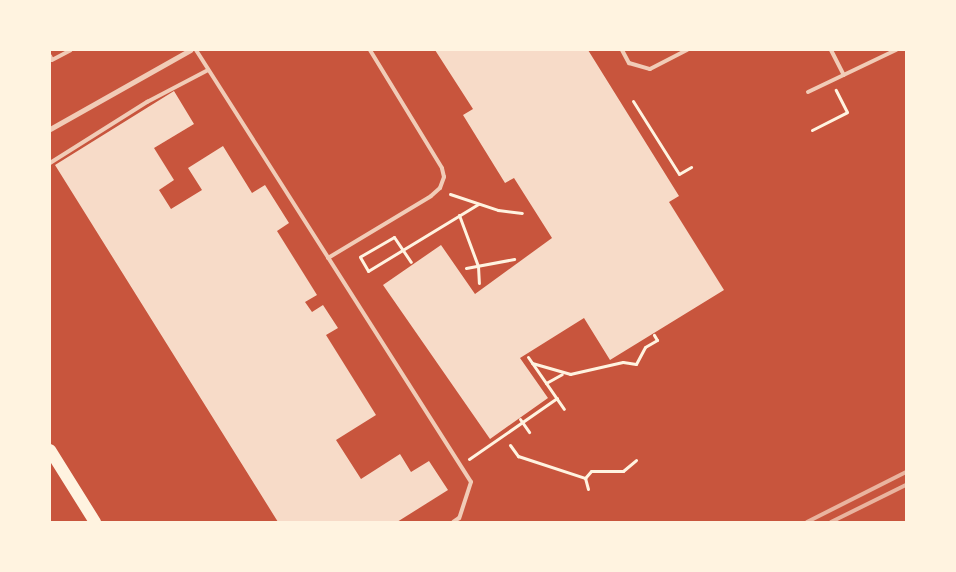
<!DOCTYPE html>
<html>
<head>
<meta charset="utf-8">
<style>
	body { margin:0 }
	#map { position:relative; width:956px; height:572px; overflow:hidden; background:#c8553d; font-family:Roboto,sans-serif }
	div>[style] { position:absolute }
	.building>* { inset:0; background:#f7dbc8 }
	.path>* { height:3px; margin:-1.5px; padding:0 1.5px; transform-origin:1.5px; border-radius:1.5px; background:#fff3e0 }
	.service>* { height:4px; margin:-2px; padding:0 2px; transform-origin:2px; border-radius:2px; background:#f1ccb7 }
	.minor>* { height:5px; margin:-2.5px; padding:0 2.5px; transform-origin:2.5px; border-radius:2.5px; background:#f1ccb7 }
	.primary>* { height:12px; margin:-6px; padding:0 6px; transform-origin:6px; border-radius:6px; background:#fff3e0 }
	.rail>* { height:4px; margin:-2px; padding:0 2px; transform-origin:2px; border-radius:2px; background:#e9b49f }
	span { translate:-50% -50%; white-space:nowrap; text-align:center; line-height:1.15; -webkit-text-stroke:5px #fff3e0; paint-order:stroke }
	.frame { position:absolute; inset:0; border:51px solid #fff3e0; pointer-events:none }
</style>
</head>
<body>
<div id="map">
	<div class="building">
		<i style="clip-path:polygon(435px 50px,588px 50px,679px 196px,669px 202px,724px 290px,610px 360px,584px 318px,520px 358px,548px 398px,490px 439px,383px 285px,441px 245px,475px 294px,552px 238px,514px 178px,505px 183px,463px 115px,473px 109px)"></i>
		<i style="clip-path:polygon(174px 91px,194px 124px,154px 148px,174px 180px,159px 190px,171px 209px,202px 190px,188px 168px,223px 146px,252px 193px,265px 185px,289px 223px,277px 231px,317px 295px,305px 302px,312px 312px,323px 305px,338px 328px,326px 335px,376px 415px,336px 440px,361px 479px,400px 454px,411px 472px,429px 461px,448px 490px,397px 522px,278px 522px,55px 165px)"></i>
	</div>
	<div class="path">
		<i style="left:633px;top:101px;width:86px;rotate:57.8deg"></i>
		<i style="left:679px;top:174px;width:14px;rotate:-30deg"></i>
		<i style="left:812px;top:130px;width:39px;rotate:-27deg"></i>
		<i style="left:847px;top:112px;width:25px;rotate:-117deg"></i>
		<i style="left:450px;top:194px;width:51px;rotate:18.4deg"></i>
		<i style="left:498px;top:210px;width:24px;rotate:7deg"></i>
		<i style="left:459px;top:215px;width:54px;rotate:69.6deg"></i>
		<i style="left:478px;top:266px;width:17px;rotate:87deg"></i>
		<i style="left:394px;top:237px;width:39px;rotate:150deg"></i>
		<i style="left:360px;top:257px;width:16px;rotate:60deg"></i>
		<i style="left:368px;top:271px;width:129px;rotate:-31.3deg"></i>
		<i style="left:394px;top:237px;width:30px;rotate:56deg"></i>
		<i style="left:466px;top:268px;width:49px;rotate:-10.6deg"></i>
		<i style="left:528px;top:357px;width:63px;rotate:55.3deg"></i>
		<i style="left:532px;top:363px;width:40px;rotate:16deg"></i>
		<i style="left:570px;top:374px;width:54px;rotate:-12.8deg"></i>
		<i style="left:623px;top:362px;width:13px;rotate:9deg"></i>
		<i style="left:636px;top:364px;width:19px;rotate:-62deg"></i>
		<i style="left:645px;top:347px;width:14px;rotate:-30deg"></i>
		<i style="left:657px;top:340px;width:6px;rotate:-121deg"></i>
		<i style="left:546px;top:383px;width:18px;rotate:-29deg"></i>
		<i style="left:520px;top:419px;width:16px;rotate:55deg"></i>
		<i style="left:510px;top:445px;width:14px;rotate:54deg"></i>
		<i style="left:518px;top:456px;width:71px;rotate:18.2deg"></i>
		<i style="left:469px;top:459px;width:107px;rotate:-34.7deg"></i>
		<i style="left:588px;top:489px;width:11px;rotate:-105deg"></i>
		<i style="left:585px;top:478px;width:9px;rotate:-49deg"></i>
		<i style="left:591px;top:471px;width:32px"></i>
		<i style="left:623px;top:471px;width:17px;rotate:-40deg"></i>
	</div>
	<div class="service">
		<i style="left:196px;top:50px;width:512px;rotate:57.52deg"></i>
		<i style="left:471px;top:482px;width:38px;rotate:108deg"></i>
		<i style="left:459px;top:518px;width:7px;rotate:146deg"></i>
		<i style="left:622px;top:50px;width:15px;rotate:62deg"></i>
		<i style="left:629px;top:63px;width:22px;rotate:16deg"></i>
		<i style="left:650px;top:69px;width:42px;rotate:-27.2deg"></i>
		<i style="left:831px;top:50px;width:28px;rotate:63deg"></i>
		<i style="left:50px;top:56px;width:4px;rotate:63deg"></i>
		<i style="left:52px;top:60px;width:21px;rotate:-28deg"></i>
		<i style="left:808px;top:92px;width:98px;rotate:-25.5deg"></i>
		<i style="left:50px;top:163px;width:115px;rotate:-32.2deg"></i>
		<i style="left:147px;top:102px;width:69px;rotate:-27.7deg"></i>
		<i style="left:328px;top:258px;width:120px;rotate:-31deg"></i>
		<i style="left:431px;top:196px;width:12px;rotate:-42deg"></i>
		<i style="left:440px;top:188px;width:12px;rotate:-70deg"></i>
		<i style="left:444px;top:177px;width:9px;rotate:-103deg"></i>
		<i style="left:442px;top:168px;width:138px;rotate:-121.4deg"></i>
	</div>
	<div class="minor">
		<i style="left:50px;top:129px;width:161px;rotate:-29.4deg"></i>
	</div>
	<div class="primary">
		<i style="left:50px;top:450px;width:85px;rotate:58deg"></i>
	</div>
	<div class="rail">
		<i style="left:807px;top:522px;width:111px;rotate:-26.8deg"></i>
		<i style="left:831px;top:522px;width:84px;rotate:-26.3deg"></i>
	</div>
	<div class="frame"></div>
</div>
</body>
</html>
